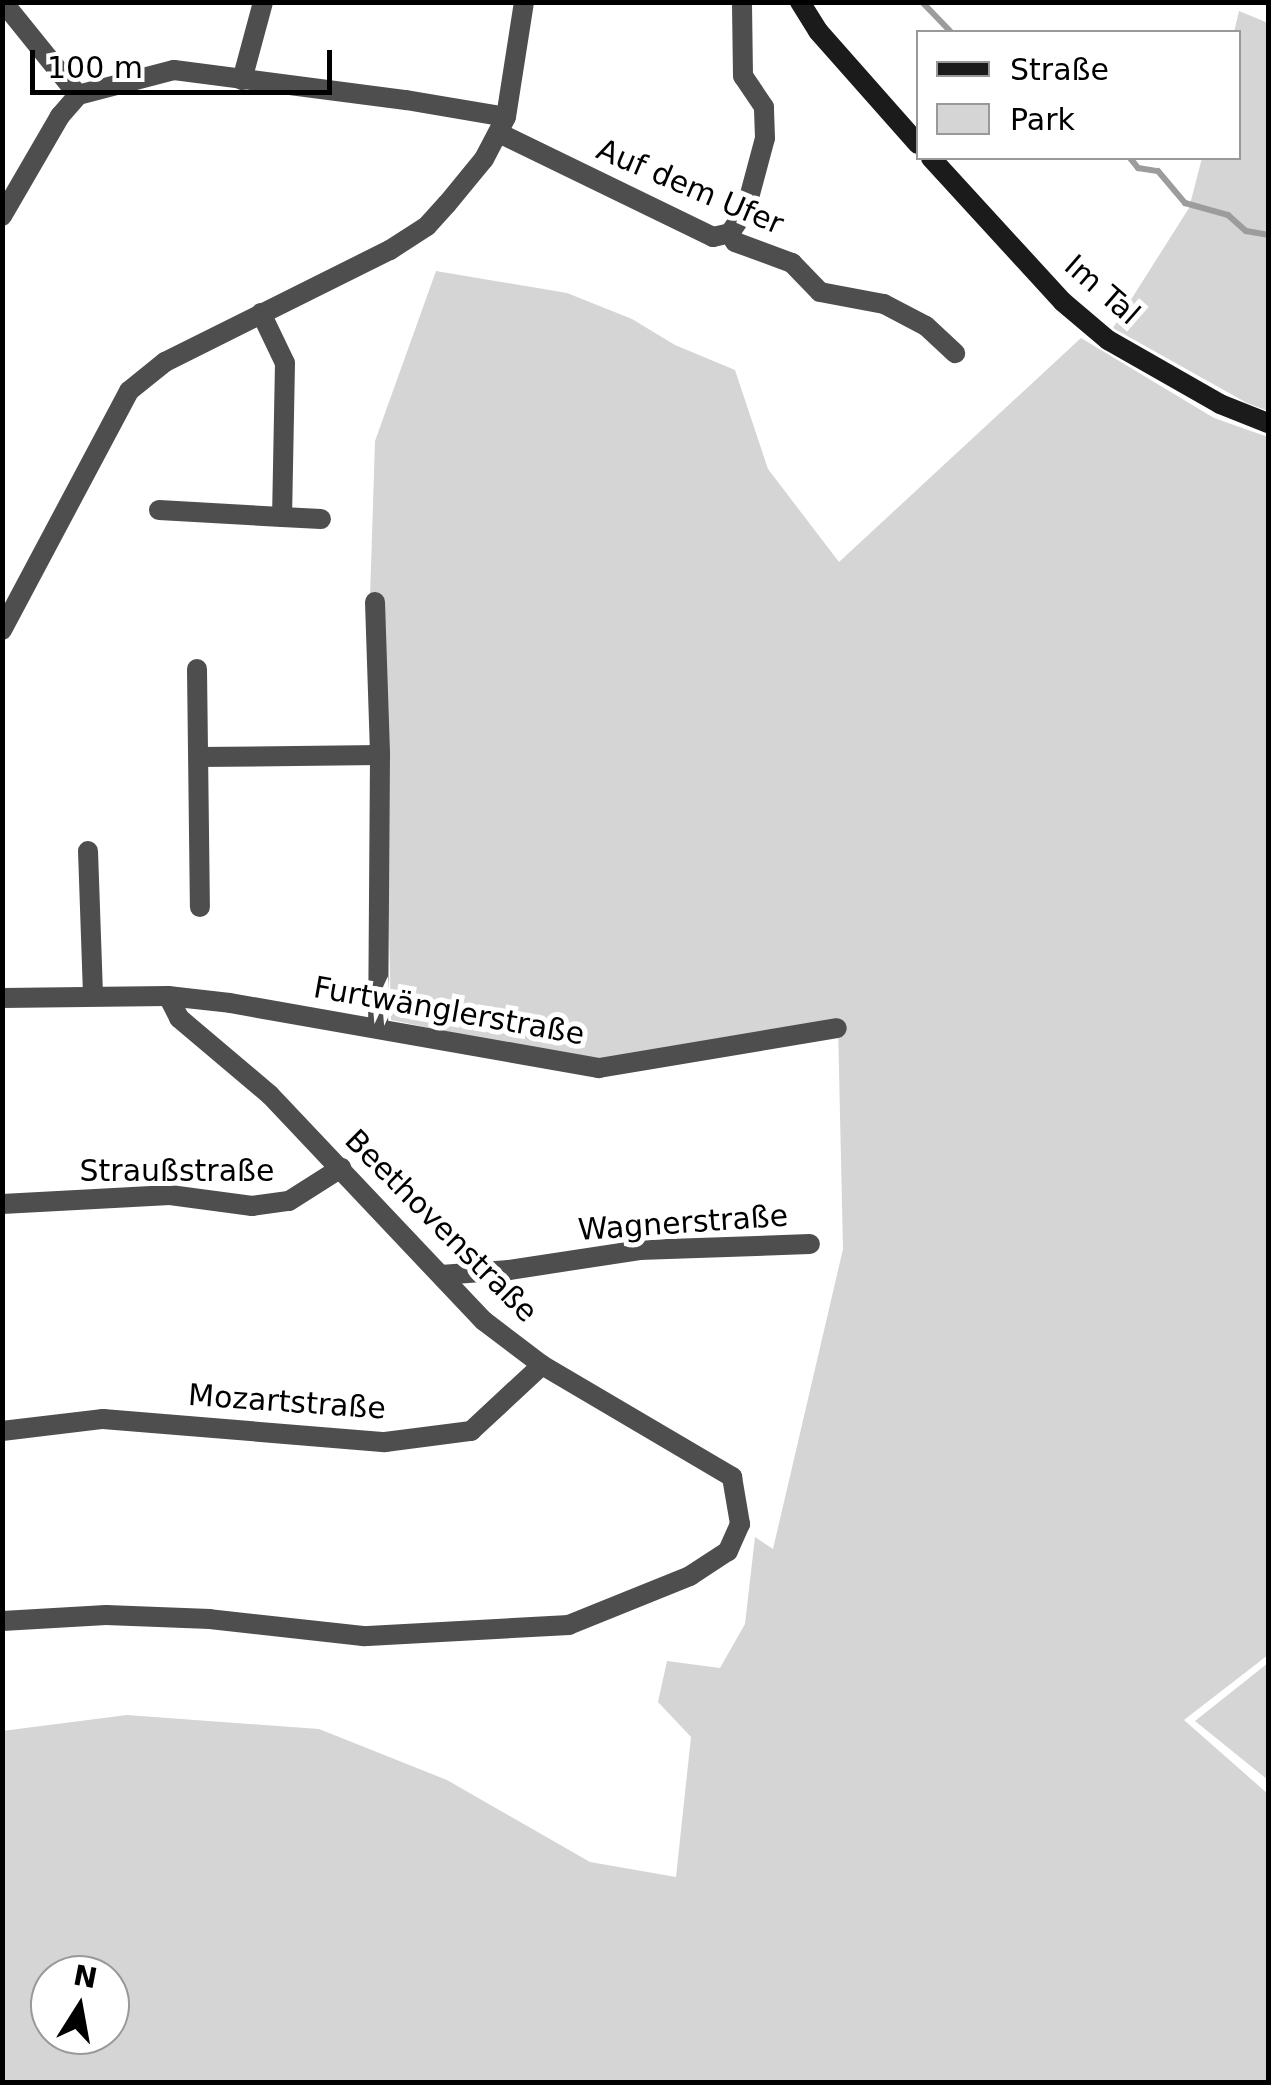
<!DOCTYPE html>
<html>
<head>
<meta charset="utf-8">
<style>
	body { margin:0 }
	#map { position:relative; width:1271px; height:2085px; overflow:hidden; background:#fff; font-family:"DejaVu Sans",sans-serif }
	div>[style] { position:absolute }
	.green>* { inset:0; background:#d5d5d5 }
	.stream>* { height:6px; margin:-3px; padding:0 3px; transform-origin:3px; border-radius:3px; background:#9c9c9c }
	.minor>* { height:20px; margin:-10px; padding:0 10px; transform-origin:10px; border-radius:10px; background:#4e4e4e }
	.tertiary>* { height:20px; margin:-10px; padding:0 10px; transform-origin:10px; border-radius:10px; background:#4e4e4e }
	.secondary>* { height:20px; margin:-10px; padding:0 10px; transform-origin:10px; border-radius:10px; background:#1b1b1b }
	span { translate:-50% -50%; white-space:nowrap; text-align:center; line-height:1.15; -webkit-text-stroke:10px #fff; paint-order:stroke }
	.street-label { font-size:30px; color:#000 }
	.frame { position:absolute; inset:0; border:5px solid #000; pointer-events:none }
	.legend { position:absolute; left:916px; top:30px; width:325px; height:130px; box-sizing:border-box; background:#fff; border:2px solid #999; margin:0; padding:12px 18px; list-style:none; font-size:30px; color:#000 }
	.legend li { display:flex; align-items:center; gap:20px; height:50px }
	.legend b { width:50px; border:2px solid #999 }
	.north { position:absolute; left:30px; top:1955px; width:100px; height:100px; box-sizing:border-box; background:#fff; border:2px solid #999; border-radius:50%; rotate:11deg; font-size:28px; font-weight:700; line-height:40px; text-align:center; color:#000 }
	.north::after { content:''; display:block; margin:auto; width:35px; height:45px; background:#000; clip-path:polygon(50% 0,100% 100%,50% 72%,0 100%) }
	.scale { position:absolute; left:30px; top:50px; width:302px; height:45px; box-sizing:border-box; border:5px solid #000; border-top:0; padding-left:12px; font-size:30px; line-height:35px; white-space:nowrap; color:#000; -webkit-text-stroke:8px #fff; paint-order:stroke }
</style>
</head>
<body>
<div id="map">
	<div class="green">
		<i style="clip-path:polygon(1239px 11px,1268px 23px,1268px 411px,1247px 403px,1113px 328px,1189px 208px,1202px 158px,1238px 158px,1238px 32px,1234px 32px)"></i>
		<i style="clip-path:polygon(evenodd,436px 271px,567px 293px,632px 319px,675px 345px,735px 370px,768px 469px,839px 562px,1081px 338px,1214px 418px,1268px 437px,1268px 1655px,1184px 1720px,1268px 1794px,1268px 2082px,3px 2082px,2px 1731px,127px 1715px,319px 1729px,447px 1780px,590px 1862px,676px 1877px,691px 1737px,658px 1702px,667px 1661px,720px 1668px,745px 1624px,755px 1537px,773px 1549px,843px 1249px,838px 1025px,600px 1063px,391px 1020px,385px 755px,370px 598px,375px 441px,436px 271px,50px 1975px,110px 1975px,110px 2035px,50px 2035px,50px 1975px)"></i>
		<i style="clip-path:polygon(1268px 1663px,1268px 1780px,1195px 1721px)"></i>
	</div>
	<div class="stream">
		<i style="left:922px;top:2px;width:42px;rotate:46deg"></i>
		<i style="left:1130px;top:158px;width:13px;rotate:51deg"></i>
		<i style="left:1138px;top:168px;width:20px;rotate:9deg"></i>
		<i style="left:1158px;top:171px;width:42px;rotate:49.8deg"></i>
		<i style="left:1185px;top:203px;width:45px;rotate:15.6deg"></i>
		<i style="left:1228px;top:215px;width:24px;rotate:42deg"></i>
		<i style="left:1246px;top:231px;width:22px;rotate:10deg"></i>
	</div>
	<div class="minor">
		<i style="left:3px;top:2px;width:119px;rotate:51.1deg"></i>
		<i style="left:242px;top:80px;width:81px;rotate:-74.9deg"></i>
		<i style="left:78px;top:95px;width:99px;rotate:-14.6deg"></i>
		<i style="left:174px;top:70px;width:234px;rotate:7.4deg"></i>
		<i style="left:406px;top:100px;width:101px;rotate:9.6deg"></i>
		<i style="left:499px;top:133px;width:238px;rotate:25.9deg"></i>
		<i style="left:713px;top:237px;width:17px;rotate:-13deg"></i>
		<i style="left:730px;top:233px;width:10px;rotate:61deg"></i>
		<i style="left:735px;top:242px;width:61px;rotate:20.2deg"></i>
		<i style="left:792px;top:263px;width:40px;rotate:46deg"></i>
		<i style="left:820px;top:292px;width:65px;rotate:10.6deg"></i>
		<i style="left:884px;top:304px;width:47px;rotate:27.6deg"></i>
		<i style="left:926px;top:326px;width:40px;rotate:43deg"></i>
		<i style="left:2px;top:216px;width:116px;rotate:-59.9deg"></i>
		<i style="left:60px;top:116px;width:28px;rotate:-49deg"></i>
		<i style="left:730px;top:233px;width:29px;rotate:-56deg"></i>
		<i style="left:746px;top:209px;width:73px;rotate:-75deg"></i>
		<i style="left:765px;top:138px;width:31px;rotate:-92deg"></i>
		<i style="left:764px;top:107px;width:37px;rotate:-124deg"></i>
		<i style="left:743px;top:76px;width:74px;rotate:-90.8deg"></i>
		<i style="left:261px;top:313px;width:55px;rotate:64.4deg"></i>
		<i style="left:285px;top:363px;width:154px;rotate:91.1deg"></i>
		<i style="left:282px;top:517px;width:39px;rotate:3deg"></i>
		<i style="left:159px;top:510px;width:123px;rotate:3.3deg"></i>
		<i style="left:375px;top:602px;width:153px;rotate:88.1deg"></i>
		<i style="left:380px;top:755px;width:273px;rotate:90.4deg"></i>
		<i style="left:197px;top:669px;width:238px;rotate:89.3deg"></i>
		<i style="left:199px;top:757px;width:181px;rotate:-0.6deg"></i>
		<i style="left:88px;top:851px;width:144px;rotate:88deg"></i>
		<i style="left:168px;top:996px;width:62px;rotate:6.4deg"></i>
		<i style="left:230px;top:1003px;width:375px;rotate:10deg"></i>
		<i style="left:599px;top:1068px;width:241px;rotate:-9.5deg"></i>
		<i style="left:2px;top:998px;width:166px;rotate:-0.7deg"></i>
		<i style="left:168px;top:996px;width:25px;rotate:63deg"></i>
		<i style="left:179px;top:1018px;width:119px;rotate:40.2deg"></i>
		<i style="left:270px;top:1095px;width:311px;rotate:46.6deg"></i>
		<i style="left:484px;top:1321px;width:73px;rotate:37.2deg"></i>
		<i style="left:542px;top:1365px;width:221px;rotate:30.5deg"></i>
		<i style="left:732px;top:1477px;width:48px;rotate:80.3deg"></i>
		<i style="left:740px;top:1524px;width:30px;rotate:114deg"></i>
		<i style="left:728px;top:1551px;width:45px;rotate:146.7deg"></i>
		<i style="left:690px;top:1576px;width:131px;rotate:158deg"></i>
		<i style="left:569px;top:1625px;width:206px;rotate:176.9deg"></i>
		<i style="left:363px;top:1636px;width:154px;rotate:-173.7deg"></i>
		<i style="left:210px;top:1619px;width:104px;rotate:-177.8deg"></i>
		<i style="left:106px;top:1615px;width:104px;rotate:176.7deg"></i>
		<i style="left:2px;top:1204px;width:168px;rotate:-3.1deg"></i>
		<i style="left:170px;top:1195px;width:83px;rotate:7.6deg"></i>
		<i style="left:252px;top:1206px;width:37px;rotate:-8deg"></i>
		<i style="left:289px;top:1201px;width:62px;rotate:-32.4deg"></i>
		<i style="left:441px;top:1275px;width:68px;rotate:-4.2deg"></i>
		<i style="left:509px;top:1270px;width:132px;rotate:-8.7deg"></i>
		<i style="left:639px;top:1250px;width:171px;rotate:-2deg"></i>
		<i style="left:2px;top:1431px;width:102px;rotate:-6.8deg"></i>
		<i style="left:103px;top:1419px;width:283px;rotate:4.7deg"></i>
		<i style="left:385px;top:1442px;width:87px;rotate:-7.3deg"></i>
		<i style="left:471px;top:1431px;width:97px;rotate:-42.9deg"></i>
	</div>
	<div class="tertiary">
		<i style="left:2px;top:630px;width:271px;rotate:-62deg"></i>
		<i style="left:129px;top:391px;width:46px;rotate:-38.9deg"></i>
		<i style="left:165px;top:362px;width:251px;rotate:-26.5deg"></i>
		<i style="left:390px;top:250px;width:44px;rotate:-33deg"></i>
		<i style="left:427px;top:226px;width:30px;rotate:-48deg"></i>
		<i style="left:447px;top:204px;width:58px;rotate:-50.6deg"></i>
		<i style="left:484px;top:159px;width:47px;rotate:-62.4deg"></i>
		<i style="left:506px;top:117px;width:116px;rotate:-81.1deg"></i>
	</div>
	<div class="secondary">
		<i style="left:800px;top:2px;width:34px;rotate:58deg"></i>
		<i style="left:818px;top:31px;width:151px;rotate:48.5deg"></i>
		<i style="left:931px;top:158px;width:195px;rotate:47.5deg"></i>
		<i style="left:1063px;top:302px;width:59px;rotate:40.2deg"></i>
		<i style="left:1108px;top:340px;width:129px;rotate:29.7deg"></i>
		<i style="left:1220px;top:404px;width:52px;rotate:21.6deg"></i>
	</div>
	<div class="street-label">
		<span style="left:690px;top:187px;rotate:23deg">Auf dem Ufer</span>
		<span style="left:1102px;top:290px;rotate:41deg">Im Tal</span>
		<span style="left:449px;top:1011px;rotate:10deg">Furtwänglerstraße</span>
		<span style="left:177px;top:1171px">Straußstraße</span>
		<span style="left:683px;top:1223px;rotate:-4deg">Wagnerstraße</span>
		<span style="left:441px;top:1226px;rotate:45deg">Beethovenstraße</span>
		<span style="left:287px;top:1402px;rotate:4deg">Mozartstraße</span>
	</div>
	<div class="frame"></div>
	<ul class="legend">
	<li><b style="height:12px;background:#1b1b1b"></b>Straße</li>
	<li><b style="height:28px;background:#d5d5d5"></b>Park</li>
	</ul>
	<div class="north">N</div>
	<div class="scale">100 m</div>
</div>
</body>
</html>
